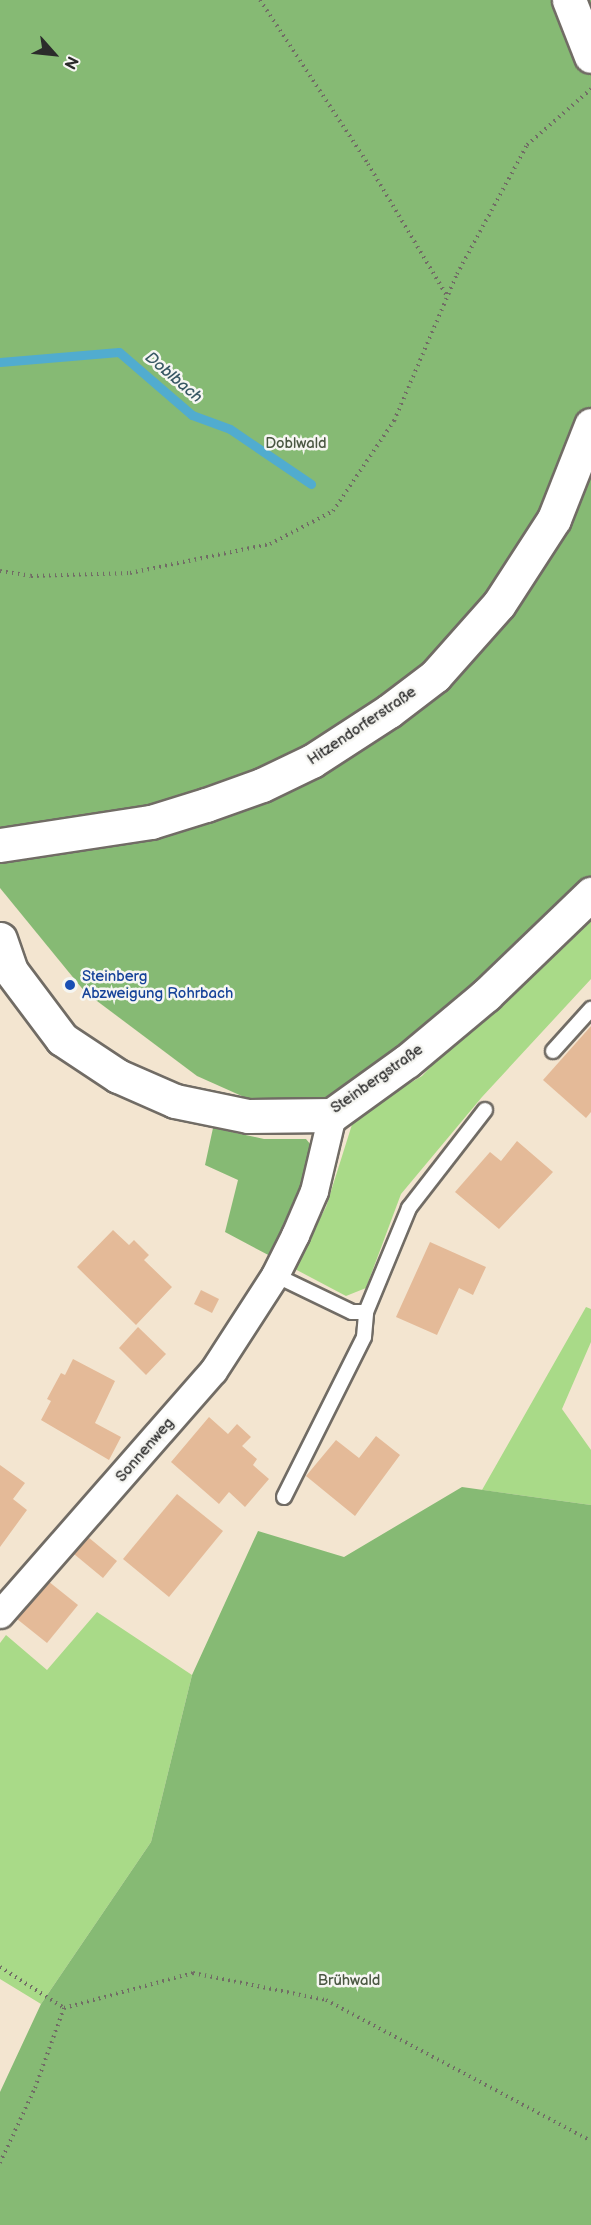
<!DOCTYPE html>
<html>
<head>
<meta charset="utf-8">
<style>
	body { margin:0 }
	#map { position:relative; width:591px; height:2225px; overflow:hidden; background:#f3e5d0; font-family:"Balsamiq Sans",sans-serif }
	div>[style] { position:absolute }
	.green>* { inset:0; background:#a9da88 }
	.forest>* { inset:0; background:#86ba74 }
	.stream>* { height:9px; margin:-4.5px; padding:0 4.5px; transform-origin:4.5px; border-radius:4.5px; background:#51accf }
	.building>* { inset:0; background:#e4ba98 }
	.path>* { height:4px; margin-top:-2px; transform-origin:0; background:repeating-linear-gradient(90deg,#716c65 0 1.5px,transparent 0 6px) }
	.roads { filter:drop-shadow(2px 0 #716c65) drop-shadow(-2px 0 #716c65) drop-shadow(0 2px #716c65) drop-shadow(0 -2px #716c65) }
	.lane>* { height:14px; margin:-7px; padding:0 7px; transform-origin:7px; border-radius:7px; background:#fff }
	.street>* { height:27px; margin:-13.5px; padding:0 13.5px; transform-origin:13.5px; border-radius:13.5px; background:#fff }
	.secondary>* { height:33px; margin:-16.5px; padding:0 16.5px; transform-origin:16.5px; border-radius:16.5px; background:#fff }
	.dots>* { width:16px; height:16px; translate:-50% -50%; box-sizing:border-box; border:3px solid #f6f6f2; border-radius:50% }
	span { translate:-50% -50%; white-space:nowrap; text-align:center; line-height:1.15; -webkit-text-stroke:5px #f6f6f2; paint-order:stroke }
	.park-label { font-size:15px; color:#4a5742 }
	.street-label { font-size:15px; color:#2b2b2b }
	.transit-label { font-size:15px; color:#164399 }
	.left { translate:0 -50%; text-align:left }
	.water-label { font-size:16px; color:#385864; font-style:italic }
	.north { position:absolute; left:24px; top:24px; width:60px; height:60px; -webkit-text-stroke:4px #f6f6f2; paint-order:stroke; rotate:117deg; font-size:16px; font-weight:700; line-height:24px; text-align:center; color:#2b2b2b }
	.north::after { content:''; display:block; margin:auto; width:21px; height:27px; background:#2b2b2b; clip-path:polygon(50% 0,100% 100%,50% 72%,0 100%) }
</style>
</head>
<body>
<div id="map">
	<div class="green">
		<i style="clip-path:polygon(591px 914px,591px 979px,482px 1097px,401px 1194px,366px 1288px,346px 1296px,293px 1268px,326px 1207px,355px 1115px,422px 1076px,471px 1024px)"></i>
		<i style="clip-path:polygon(586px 1307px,591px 1309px,591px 1342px,562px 1409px,591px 1450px,591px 1505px,482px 1490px)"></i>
		<i style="clip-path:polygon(97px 1612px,192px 1675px,151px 1842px,41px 2004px,0 1979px,0 1643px,6px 1635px,47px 1670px)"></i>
	</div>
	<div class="forest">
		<i style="clip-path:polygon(0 0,591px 0,591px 888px,463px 1003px,330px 1099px,253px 1101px,197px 1076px,85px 992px,0 888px)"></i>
		<i style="clip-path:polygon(213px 1128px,264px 1139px,306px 1139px,316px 1151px,274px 1258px,225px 1232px,238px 1180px,205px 1165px)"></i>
		<i style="clip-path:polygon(462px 1487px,591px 1505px,591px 2225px,0 2225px,0 2092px,41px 2004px,151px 1842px,192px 1675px,258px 1531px,344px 1557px)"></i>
	</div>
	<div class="stream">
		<i style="left:0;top:362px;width:119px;rotate:-4.8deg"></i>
		<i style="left:119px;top:352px;width:96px;rotate:40.8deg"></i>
		<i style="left:192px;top:415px;width:40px;rotate:20.2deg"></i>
		<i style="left:230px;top:429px;width:98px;rotate:34.2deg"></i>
	</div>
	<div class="building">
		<i style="clip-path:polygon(591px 1026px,591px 1112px,586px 1118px,543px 1080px)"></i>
		<i style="clip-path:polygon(517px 1141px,553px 1172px,499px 1229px,455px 1192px,490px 1152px,501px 1161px)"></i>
		<i style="clip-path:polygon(113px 1230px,129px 1245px,134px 1240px,149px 1255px,144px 1260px,172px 1287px,136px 1325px,77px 1267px)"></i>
		<i style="clip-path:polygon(430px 1242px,486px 1267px,473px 1295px,459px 1288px,437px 1335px,396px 1317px)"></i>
		<i style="clip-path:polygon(201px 1290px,219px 1299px,212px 1313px,194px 1304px)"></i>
		<i style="clip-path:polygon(138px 1327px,166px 1354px,146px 1375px,119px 1348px)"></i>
		<i style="clip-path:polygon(73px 1359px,115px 1381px,95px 1423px,121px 1437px,109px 1460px,41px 1420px,51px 1401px,47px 1399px,61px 1373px,65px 1375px)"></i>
		<i style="clip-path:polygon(209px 1417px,228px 1434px,237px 1424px,251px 1437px,242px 1446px,257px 1459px,253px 1465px,269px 1479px,245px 1507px,229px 1492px,219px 1504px,171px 1462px)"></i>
		<i style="clip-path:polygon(376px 1436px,400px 1455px,355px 1516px,306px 1476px,336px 1440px,359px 1458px)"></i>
		<i style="clip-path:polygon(0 1465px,25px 1483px,13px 1499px,27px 1510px,0 1547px)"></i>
		<i style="clip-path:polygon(177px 1494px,223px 1531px,169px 1597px,123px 1559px)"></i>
		<i style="clip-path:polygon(88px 1537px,117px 1561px,103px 1578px,74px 1554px)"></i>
		<i style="clip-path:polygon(48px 1581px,78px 1605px,47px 1643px,17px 1619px)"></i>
	</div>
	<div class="path">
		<i style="left:260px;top:0;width:196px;rotate:56.6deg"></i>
		<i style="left:368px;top:164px;width:154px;rotate:59.1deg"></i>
		<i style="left:0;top:571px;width:31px;rotate:9deg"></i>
		<i style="left:31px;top:576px;width:99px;rotate:-1.7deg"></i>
		<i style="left:130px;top:573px;width:143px;rotate:-11.7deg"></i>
		<i style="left:270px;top:544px;width:71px;rotate:-27.6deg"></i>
		<i style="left:333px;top:511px;width:109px;rotate:-55.9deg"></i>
		<i style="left:394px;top:421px;width:160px;rotate:-66.8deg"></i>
		<i style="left:457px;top:274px;width:147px;rotate:-61.5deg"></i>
		<i style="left:527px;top:145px;width:85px;rotate:-41.2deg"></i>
		<i style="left:0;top:1967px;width:76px;rotate:32.6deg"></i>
		<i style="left:0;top:2163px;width:83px;rotate:-65deg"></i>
		<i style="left:35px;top:2088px;width:85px;rotate:-70.1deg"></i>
		<i style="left:64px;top:2008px;width:134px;rotate:-15.2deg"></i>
		<i style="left:193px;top:1973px;width:136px;rotate:11.5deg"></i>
		<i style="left:326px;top:2000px;width:300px;rotate:28deg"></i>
	</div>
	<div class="roads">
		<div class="lane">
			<i style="left:553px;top:1051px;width:57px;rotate:-47.9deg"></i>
			<i style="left:275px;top:1275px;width:85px;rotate:25.7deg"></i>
			<i style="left:352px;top:1312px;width:14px"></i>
			<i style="left:366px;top:1312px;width:113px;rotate:-67.5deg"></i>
			<i style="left:409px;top:1208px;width:124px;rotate:-52.2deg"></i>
			<i style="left:284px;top:1497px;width:179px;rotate:-63.4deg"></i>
			<i style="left:364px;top:1337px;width:25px;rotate:-85deg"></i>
		</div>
		<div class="street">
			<i style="left:0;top:1614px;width:323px;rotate:-48.8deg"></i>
			<i style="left:213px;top:1371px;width:114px;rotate:-57.1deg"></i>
			<i style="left:275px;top:1275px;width:45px;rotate:-63.4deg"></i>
			<i style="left:295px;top:1235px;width:48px;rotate:-66.6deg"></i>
			<i style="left:314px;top:1191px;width:78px;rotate:-76.7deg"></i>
		</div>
		<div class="secondary">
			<i style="left:569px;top:0;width:60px;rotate:68.6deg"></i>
			<i style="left:0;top:845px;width:153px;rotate:-8.7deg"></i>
			<i style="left:151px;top:822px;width:58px;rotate:-17.2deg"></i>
			<i style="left:206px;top:805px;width:59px;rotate:-19.7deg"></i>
			<i style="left:262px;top:785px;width:55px;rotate:-25.6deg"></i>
			<i style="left:312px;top:761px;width:92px;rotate:-33deg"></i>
			<i style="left:389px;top:711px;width:58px;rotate:-37.3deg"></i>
			<i style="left:435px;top:676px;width:96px;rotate:-48.4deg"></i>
			<i style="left:499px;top:604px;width:101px;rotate:-57.1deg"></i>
			<i style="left:554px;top:519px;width:101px;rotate:-68.5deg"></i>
			<i style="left:0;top:939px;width:34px;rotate:71deg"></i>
			<i style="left:11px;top:971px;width:85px;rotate:53.1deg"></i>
			<i style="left:62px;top:1039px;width:67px;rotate:33.5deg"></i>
			<i style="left:118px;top:1076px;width:62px;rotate:23.7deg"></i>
			<i style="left:175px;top:1101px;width:75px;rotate:11.6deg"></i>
			<i style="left:248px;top:1116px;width:84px;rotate:-0.7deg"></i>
			<i style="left:332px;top:1115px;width:92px;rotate:-35.8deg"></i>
			<i style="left:407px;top:1061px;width:103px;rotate:-39.9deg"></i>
			<i style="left:486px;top:995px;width:146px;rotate:-43.9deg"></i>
		</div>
	</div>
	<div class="dots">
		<i style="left:70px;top:985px;background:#1a4fb4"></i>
	</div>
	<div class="park-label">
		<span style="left:296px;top:444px">Doblwald</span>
		<span style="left:349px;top:1981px">Brühwald</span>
	</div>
	<div class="street-label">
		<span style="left:362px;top:726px;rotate:-34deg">Hitzendorferstraße</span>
		<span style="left:377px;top:1079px;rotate:-35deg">Steinbergstraße</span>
		<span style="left:145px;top:1450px;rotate:-49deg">Sonnenweg</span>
	</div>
	<div class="transit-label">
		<span class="left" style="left:82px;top:985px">Steinberg<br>Abzweigung Rohrbach</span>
	</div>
	<div class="water-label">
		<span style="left:173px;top:378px;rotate:40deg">Doblbach</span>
	</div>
	<div class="north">N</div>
</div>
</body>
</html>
